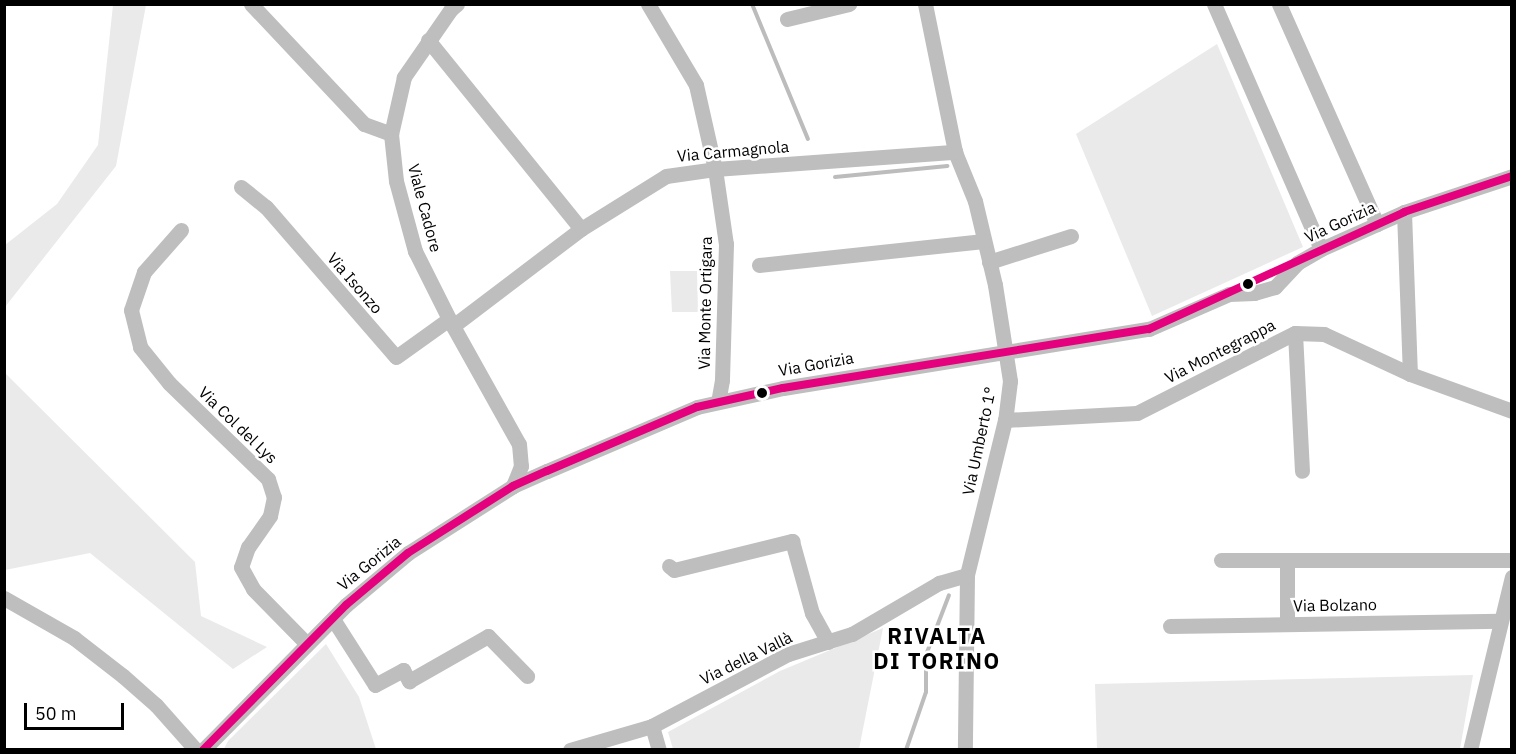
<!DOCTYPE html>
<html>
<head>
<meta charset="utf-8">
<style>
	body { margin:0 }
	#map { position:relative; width:1516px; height:754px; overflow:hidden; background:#fff; font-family:"IBM Plex Sans",sans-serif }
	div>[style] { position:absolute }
	.green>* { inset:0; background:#eaeaea }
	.stream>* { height:4px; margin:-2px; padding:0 2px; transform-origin:2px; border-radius:2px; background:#bcbcbc }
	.minor>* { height:15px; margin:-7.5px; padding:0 7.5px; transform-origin:7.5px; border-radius:7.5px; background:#bebebe }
	.bus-1>* { height:8px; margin:-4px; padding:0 4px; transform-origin:4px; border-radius:4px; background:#e5007d }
	.dots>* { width:16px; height:16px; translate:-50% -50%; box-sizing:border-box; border:3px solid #fff; border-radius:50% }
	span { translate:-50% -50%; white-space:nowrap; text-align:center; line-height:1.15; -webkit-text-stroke:5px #fff; paint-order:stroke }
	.street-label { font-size:16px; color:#000 }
	.district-label { font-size:22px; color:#000; font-weight:700; letter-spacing:1.5px }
	.frame { position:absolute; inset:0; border:6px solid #000; pointer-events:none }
	.scale { position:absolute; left:24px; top:703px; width:100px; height:27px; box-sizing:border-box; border:3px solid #000; border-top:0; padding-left:8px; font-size:18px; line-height:21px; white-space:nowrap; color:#000; -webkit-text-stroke:4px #fff; paint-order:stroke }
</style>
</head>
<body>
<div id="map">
	<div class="green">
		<i style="clip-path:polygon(113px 5px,146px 5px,116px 166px,5px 307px,5px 245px,57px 204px,98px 145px)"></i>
		<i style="clip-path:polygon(1217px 44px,1303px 247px,1152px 316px,1076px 134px)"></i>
		<i style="clip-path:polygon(670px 271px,697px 271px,698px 312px,672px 312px)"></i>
		<i style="clip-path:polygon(5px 373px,195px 562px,201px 616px,267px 647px,233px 669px,90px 553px,5px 570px)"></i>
		<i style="clip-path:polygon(883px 628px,859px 749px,673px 749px,668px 732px,780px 671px)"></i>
		<i style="clip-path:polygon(326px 644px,359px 697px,376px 749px,224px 749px,228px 741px)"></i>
		<i style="clip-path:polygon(1473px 675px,1460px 749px,1097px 749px,1095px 684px)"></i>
	</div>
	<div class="stream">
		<i style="left:752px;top:4px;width:146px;rotate:67.5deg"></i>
		<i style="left:835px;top:177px;width:113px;rotate:-5.6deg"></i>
		<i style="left:906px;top:750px;width:61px;rotate:-71deg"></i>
		<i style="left:926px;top:692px;width:37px;rotate:-90deg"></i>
		<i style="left:926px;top:655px;width:64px;rotate:-69deg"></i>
	</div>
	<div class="minor">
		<i style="left:251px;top:4px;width:165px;rotate:46.7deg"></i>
		<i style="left:364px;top:124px;width:29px;rotate:20deg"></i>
		<i style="left:457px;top:4px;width:8px;rotate:140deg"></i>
		<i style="left:451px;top:9px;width:83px;rotate:124.7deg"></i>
		<i style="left:404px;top:77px;width:58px;rotate:102.8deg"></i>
		<i style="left:391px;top:134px;width:47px;rotate:83.9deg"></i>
		<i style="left:396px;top:181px;width:73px;rotate:74.8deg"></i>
		<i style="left:415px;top:251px;width:76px;rotate:63.4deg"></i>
		<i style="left:449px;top:319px;width:143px;rotate:60.8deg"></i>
		<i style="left:519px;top:444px;width:22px;rotate:85deg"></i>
		<i style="left:521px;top:466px;width:22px;rotate:112deg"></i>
		<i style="left:648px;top:4px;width:94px;rotate:59.3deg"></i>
		<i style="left:696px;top:85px;width:86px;rotate:77.3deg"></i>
		<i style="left:715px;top:169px;width:76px;rotate:81.7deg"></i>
		<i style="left:726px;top:244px;width:136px;rotate:91.7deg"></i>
		<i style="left:722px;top:380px;width:22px;rotate:100deg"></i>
		<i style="left:925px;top:4px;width:151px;rotate:78.5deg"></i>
		<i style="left:955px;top:152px;width:53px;rotate:67.8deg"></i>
		<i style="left:975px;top:201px;width:86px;rotate:76.6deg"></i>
		<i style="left:995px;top:285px;width:97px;rotate:81.1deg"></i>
		<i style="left:1010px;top:381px;width:39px;rotate:97deg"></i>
		<i style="left:1005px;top:420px;width:160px;rotate:103.8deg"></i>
		<i style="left:967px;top:575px;width:175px;rotate:90.7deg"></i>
		<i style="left:1214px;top:4px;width:267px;rotate:66.4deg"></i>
		<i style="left:1279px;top:4px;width:241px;rotate:66deg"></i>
		<i style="left:787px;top:19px;width:64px;rotate:-13.6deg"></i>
		<i style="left:428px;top:40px;width:243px;rotate:51deg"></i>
		<i style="left:241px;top:187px;width:32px;rotate:39deg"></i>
		<i style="left:266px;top:207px;width:198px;rotate:49.1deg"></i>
		<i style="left:396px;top:357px;width:65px;rotate:-35.6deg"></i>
		<i style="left:1404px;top:212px;width:162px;rotate:87.9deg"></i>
		<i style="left:181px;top:230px;width:56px;rotate:131.4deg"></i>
		<i style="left:144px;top:272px;width:40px;rotate:108.9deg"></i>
		<i style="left:131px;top:310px;width:38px;rotate:76deg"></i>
		<i style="left:140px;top:347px;width:46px;rotate:51.1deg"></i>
		<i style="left:169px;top:383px;width:138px;rotate:44.1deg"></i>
		<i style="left:268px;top:479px;width:19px;rotate:72deg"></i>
		<i style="left:274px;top:497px;width:19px;rotate:102deg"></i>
		<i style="left:270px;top:516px;width:38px;rotate:125deg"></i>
		<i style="left:248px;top:547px;width:21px;rotate:109deg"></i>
		<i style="left:241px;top:567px;width:25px;rotate:61deg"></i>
		<i style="left:253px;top:589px;width:77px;rotate:45.5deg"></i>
		<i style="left:989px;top:262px;width:86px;rotate:-17.6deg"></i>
		<i style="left:759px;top:265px;width:226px;rotate:-6.1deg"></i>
		<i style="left:453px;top:326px;width:161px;rotate:-37.2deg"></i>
		<i style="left:581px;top:229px;width:100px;rotate:-31.9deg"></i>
		<i style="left:666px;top:176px;width:49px;rotate:-8.1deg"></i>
		<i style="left:715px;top:169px;width:241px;rotate:-4.1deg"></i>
		<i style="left:1295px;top:333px;width:138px;rotate:87.1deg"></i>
		<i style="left:1005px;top:420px;width:132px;rotate:-3deg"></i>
		<i style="left:1137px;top:413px;width:177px;rotate:-26.9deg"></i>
		<i style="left:1295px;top:333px;width:29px;rotate:2deg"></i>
		<i style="left:1324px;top:334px;width:95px;rotate:24.9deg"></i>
		<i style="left:1410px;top:374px;width:109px;rotate:19.9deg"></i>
		<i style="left:1221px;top:560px;width:291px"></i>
		<i style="left:1287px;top:560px;width:64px;rotate:90deg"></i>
		<i style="left:669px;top:566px;width:6px;rotate:39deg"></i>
		<i style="left:674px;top:570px;width:122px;rotate:-13.8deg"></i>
		<i style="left:792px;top:541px;width:75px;rotate:74.5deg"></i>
		<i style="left:812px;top:613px;width:33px;rotate:61deg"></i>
		<i style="left:4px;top:598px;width:81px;rotate:29.7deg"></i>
		<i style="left:74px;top:638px;width:62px;rotate:37.8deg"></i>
		<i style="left:123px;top:676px;width:44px;rotate:41.3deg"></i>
		<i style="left:156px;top:705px;width:60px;rotate:48.4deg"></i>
		<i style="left:333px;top:619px;width:78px;rotate:57.5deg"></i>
		<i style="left:375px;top:685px;width:32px;rotate:-28deg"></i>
		<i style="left:403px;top:670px;width:13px;rotate:61deg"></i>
		<i style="left:409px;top:681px;width:91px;rotate:-29.7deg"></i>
		<i style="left:488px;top:636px;width:56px;rotate:45.7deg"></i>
		<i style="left:1170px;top:626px;width:330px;rotate:-0.9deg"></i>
		<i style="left:652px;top:726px;width:25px;rotate:74deg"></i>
		<i style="left:203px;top:750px;width:204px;rotate:-45.4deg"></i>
		<i style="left:346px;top:605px;width:81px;rotate:-40deg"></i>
		<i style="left:408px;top:553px;width:125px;rotate:-32.5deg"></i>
		<i style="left:513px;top:486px;width:37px;rotate:-24deg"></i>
		<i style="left:547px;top:471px;width:163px;rotate:-23.1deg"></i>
		<i style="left:697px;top:407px;width:88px;rotate:-12.5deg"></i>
		<i style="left:783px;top:388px;width:371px;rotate:-9.2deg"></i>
		<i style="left:1149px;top:329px;width:87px;rotate:-23.6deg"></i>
		<i style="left:1229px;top:294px;width:25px;rotate:-2deg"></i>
		<i style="left:1254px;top:293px;width:22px;rotate:-16deg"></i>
		<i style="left:1275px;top:287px;width:33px;rotate:-47deg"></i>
		<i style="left:1297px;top:263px;width:28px;rotate:-30deg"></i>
		<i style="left:1321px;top:249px;width:91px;rotate:-24deg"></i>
		<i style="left:1404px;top:212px;width:114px;rotate:-18.4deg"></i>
		<i style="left:570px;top:750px;width:85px;rotate:-16.3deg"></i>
		<i style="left:652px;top:726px;width:154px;rotate:-27.9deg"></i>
		<i style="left:788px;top:654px;width:67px;rotate:-17.4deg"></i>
		<i style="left:852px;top:634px;width:101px;rotate:-30.4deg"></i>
		<i style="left:939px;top:583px;width:29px;rotate:-16deg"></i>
		<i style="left:1470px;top:750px;width:178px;rotate:-76.4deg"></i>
	</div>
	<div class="bus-1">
		<i style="left:203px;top:750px;width:204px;rotate:-45.4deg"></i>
		<i style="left:346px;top:605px;width:81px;rotate:-40deg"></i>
		<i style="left:408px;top:553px;width:125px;rotate:-32.5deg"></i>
		<i style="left:513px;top:486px;width:37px;rotate:-24deg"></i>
		<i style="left:547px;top:471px;width:163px;rotate:-23.1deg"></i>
		<i style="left:697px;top:407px;width:88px;rotate:-12.5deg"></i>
		<i style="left:783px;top:388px;width:371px;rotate:-9.2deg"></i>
		<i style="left:1149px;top:329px;width:281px;rotate:-24.6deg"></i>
		<i style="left:1404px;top:212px;width:114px;rotate:-18.4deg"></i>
	</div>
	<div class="dots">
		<i style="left:1248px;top:284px;background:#000"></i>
		<i style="left:762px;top:393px;background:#000"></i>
	</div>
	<div class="street-label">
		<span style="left:733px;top:151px;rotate:-5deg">Via Carmagnola</span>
		<span style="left:425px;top:208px;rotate:75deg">Viale Cadore</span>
		<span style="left:1340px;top:222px;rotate:-25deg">Via Gorizia</span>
		<span style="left:355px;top:283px;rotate:49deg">Via Isonzo</span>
		<span style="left:705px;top:303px;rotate:-89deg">Via Monte Ortigara</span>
		<span style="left:1220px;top:351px;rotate:-27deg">Via Montegrappa</span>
		<span style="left:816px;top:364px;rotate:-10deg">Via Gorizia</span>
		<span style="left:238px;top:425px;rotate:44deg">Via Col del Lys</span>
		<span style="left:979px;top:441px;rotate:-78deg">Via Umberto 1°</span>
		<span style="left:369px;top:563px;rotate:-39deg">Via Gorizia</span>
		<span style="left:1335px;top:605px;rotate:-1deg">Via Bolzano</span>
		<span style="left:746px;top:658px;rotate:-26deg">Via della Vallà</span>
	</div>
	<div class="district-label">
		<span style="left:937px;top:648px">RIVALTA<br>DI TORINO</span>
	</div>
	<div class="frame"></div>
	<div class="scale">50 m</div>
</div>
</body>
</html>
